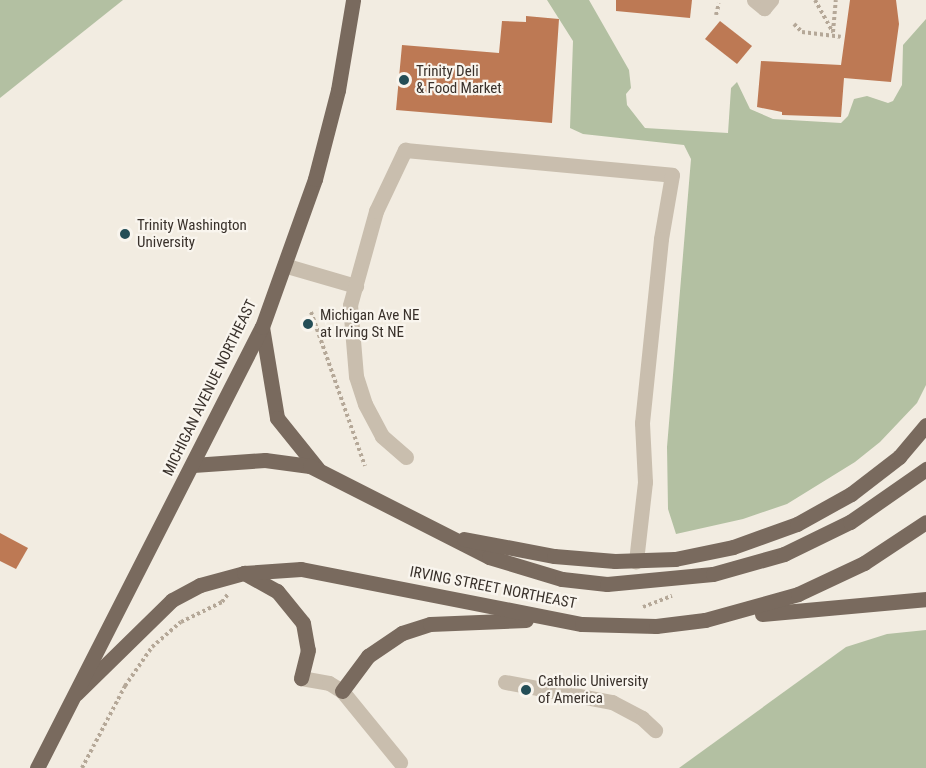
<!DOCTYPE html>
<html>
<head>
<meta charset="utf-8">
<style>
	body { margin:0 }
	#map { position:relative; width:926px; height:768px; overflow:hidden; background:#f2ece1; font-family:"Roboto Condensed",sans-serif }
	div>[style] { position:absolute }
	.green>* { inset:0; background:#b3c0a2 }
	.building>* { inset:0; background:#bd7954 }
	.path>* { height:4px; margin-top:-2px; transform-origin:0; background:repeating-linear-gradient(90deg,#b5a898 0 3px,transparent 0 6px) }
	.minor>* { height:15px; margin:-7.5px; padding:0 7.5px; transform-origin:7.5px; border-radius:7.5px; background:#c9beae }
	.major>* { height:15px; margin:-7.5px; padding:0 7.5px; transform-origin:7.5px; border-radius:7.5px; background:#796a5e }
	.dots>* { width:16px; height:16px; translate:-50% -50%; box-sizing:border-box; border:3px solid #f9f5ee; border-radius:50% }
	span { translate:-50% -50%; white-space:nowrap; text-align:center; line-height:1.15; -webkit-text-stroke:4.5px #f9f5ee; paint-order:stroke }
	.poi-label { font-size:15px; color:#39312b }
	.left { translate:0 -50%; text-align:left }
	.street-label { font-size:15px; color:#39312b }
</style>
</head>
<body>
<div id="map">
	<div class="green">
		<i style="clip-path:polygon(0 0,123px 0,0 98px)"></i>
		<i style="clip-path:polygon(547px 0,589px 0,629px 70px,631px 88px,626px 94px,627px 105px,645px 128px,728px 133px,731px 88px,737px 82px,750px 109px,773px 119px,841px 123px,848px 116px,854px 99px,867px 96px,888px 103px,893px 101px,902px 85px,903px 45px,926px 19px,926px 385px,917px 403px,880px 442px,855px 462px,787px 504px,743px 519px,676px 534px,668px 509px,667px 447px,691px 159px,684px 145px,583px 134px,570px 128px,573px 41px)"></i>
		<i style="clip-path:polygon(926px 630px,926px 768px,679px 768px,846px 647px,887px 634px)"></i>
	</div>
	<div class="building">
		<i style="clip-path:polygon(616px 0,692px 0,690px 18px,616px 11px)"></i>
		<i style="clip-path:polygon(850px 0,896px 0,899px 24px,891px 82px,844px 78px,841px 117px,782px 115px,782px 112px,757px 107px,761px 61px,841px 65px)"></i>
		<i style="clip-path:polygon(526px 16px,559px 19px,552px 123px,396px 110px,402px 45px,499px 53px,502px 21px,526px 22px)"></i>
		<i style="clip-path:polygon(720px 21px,752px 46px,737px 64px,705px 39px)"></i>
		<i style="clip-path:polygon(0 533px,28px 548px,16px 569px,0 561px)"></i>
	</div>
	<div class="path">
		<i style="left:815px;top:0;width:37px;rotate:61deg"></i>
		<i style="left:716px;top:15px;width:12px;rotate:-76deg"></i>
		<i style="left:794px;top:24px;width:11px;rotate:45deg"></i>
		<i style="left:802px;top:32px;width:39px;rotate:7deg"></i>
		<i style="left:833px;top:32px;width:32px;rotate:-85deg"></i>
		<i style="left:311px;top:312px;width:163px;rotate:70.7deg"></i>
		<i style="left:643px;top:607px;width:31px;rotate:-21deg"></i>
		<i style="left:82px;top:768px;width:93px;rotate:-62.3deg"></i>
		<i style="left:125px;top:686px;width:47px;rotate:-55.3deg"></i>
		<i style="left:152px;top:647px;width:38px;rotate:-41deg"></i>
		<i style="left:181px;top:622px;width:46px;rotate:-26deg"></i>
		<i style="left:222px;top:602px;width:10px;rotate:-53deg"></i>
	</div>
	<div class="minor">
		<i style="left:754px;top:0;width:13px;rotate:39deg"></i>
		<i style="left:764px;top:8px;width:11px;rotate:-49deg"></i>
		<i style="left:287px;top:266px;width:72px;rotate:16.2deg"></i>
		<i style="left:406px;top:457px;width:32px;rotate:-139deg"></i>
		<i style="left:382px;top:436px;width:36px;rotate:-118deg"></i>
		<i style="left:365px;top:404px;width:29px;rotate:-108deg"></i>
		<i style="left:356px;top:376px;width:71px;rotate:-94.8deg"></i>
		<i style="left:350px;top:305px;width:98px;rotate:-74.5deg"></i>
		<i style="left:376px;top:211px;width:68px;rotate:-64.6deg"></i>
		<i style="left:405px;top:150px;width:268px;rotate:5.3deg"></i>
		<i style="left:672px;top:175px;width:65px;rotate:99.8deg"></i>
		<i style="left:661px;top:239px;width:185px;rotate:95.9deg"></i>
		<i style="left:642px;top:423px;width:59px;rotate:87.1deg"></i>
		<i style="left:645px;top:482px;width:80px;rotate:96.5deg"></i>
		<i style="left:301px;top:678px;width:28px;rotate:10deg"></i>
		<i style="left:329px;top:683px;width:15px;rotate:32deg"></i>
		<i style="left:342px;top:691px;width:92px;rotate:50.8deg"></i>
		<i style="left:505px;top:682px;width:109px;rotate:10.6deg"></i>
		<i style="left:612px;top:702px;width:34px;rotate:28deg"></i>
		<i style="left:642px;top:718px;width:18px;rotate:43deg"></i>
	</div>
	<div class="major">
		<i style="left:262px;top:327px;width:92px;rotate:80.6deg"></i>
		<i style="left:277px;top:418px;width:65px;rotate:51.2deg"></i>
		<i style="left:193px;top:465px;width:72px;rotate:-4deg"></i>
		<i style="left:265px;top:460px;width:45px;rotate:7.6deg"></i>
		<i style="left:310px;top:466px;width:201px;rotate:26.9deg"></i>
		<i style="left:489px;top:557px;width:76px;rotate:16.8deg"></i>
		<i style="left:562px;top:579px;width:45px;rotate:6.3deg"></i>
		<i style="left:607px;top:584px;width:106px;rotate:-5.4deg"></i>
		<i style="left:713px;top:574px;width:74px;rotate:-15.7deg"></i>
		<i style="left:784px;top:554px;width:73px;rotate:-25.9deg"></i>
		<i style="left:850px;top:522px;width:93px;rotate:-34.9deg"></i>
		<i style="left:464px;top:539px;width:92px;rotate:10.7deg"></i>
		<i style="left:554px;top:556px;width:61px;rotate:4.7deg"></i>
		<i style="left:615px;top:561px;width:60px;rotate:-1.9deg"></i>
		<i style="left:675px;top:559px;width:59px;rotate:-11.7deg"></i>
		<i style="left:733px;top:547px;width:68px;rotate:-19.8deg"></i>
		<i style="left:797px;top:524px;width:62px;rotate:-29.1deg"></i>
		<i style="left:851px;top:494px;width:61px;rotate:-37.6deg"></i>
		<i style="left:899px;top:457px;width:42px;rotate:-49.8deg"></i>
		<i style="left:244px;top:573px;width:38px;rotate:29deg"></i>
		<i style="left:277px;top:591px;width:41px;rotate:50.9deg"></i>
		<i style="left:303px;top:623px;width:27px;rotate:80deg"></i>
		<i style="left:308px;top:650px;width:29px;rotate:104deg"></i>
		<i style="left:762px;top:614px;width:165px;rotate:-5.2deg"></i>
		<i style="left:342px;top:691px;width:44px;rotate:-53.4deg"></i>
		<i style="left:368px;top:656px;width:41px;rotate:-34.1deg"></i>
		<i style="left:402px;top:633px;width:29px;rotate:-18deg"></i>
		<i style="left:430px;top:624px;width:96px;rotate:-2.4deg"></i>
		<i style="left:76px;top:694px;width:134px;rotate:-44.4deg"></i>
		<i style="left:172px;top:600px;width:32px;rotate:-28deg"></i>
		<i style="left:200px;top:585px;width:46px;rotate:-15.3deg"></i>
		<i style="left:244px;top:573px;width:57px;rotate:-4deg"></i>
		<i style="left:301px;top:569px;width:286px;rotate:11.1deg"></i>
		<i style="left:582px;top:624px;width:74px;rotate:1.5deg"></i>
		<i style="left:656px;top:626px;width:49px;rotate:-7deg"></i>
		<i style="left:705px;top:620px;width:97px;rotate:-15.6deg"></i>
		<i style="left:798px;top:594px;width:73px;rotate:-25.2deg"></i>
		<i style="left:864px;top:563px;width:74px;rotate:-33.5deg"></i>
		<i style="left:37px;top:768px;width:495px;rotate:-63deg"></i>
		<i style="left:262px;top:327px;width:157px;rotate:-70.3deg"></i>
		<i style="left:315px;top:179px;width:92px;rotate:-75.5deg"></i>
		<i style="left:338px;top:90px;width:91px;rotate:-80.5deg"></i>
	</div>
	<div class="dots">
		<i style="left:404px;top:80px;background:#244e57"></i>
		<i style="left:125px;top:234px;background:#244e57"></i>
		<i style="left:308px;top:324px;background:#244e57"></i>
		<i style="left:526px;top:690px;background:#244e57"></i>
	</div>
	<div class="poi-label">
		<span class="left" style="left:416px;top:80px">Trinity Deli<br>&amp; Food Market</span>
		<span class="left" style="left:137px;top:234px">Trinity Washington<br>University</span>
		<span class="left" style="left:320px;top:324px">Michigan Ave NE<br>at Irving St NE</span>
		<span class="left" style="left:538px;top:690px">Catholic University<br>of America</span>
	</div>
	<div class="street-label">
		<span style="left:210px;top:388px;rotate:-64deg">MICHIGAN AVENUE NORTHEAST</span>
		<span style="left:493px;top:588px;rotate:11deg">IRVING STREET NORTHEAST</span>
	</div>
</div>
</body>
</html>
